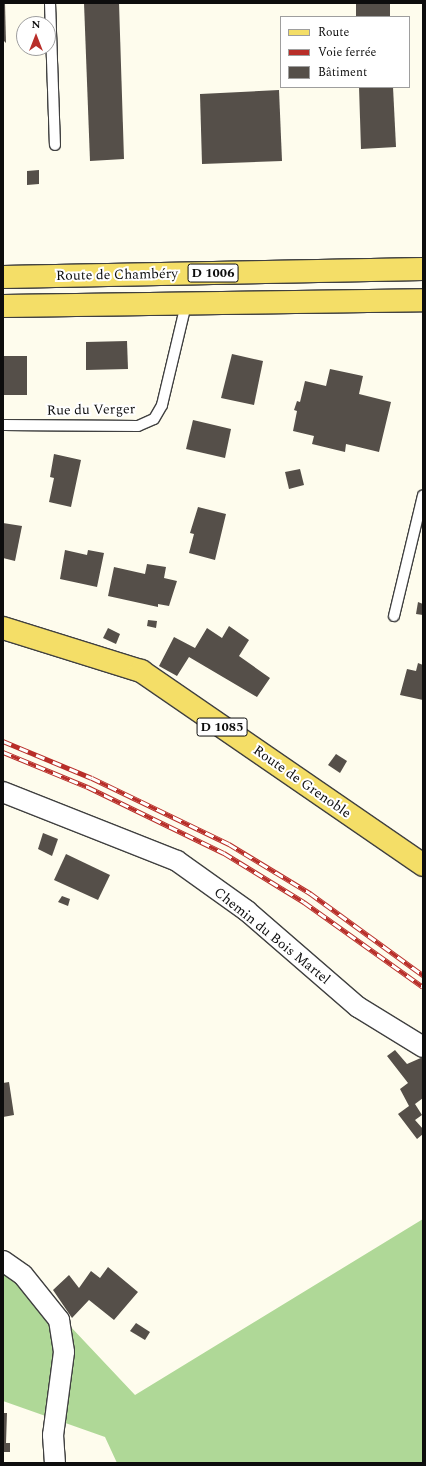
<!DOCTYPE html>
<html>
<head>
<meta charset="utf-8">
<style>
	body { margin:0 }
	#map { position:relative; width:426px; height:1466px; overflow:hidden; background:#fefced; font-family:Spectral,serif }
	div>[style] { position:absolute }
	.forest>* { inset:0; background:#afd897 }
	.building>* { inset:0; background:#554f49 }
	.roads { filter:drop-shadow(1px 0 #404040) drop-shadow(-1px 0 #404040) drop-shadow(0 1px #404040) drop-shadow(0 -1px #404040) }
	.lane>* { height:10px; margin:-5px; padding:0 5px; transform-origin:5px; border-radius:5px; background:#fff }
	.street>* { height:20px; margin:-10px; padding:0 10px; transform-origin:10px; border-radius:10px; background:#fff }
	.primary>* { height:22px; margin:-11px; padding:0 11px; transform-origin:11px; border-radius:11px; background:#f4de67 }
	.rail>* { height:4.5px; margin-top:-2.25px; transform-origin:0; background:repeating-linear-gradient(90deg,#fff 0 9px,#b82e29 0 18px); box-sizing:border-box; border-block:1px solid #b82e29 }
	span { translate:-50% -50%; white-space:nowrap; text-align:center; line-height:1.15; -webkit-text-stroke:4px #fff; paint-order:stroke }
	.shield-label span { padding:1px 3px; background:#fff; border:1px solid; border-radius:3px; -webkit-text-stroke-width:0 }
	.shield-label { font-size:13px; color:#0d0d0d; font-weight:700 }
	.street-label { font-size:14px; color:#0d0d0d }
	.frame { position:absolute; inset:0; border:4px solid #0d0d0d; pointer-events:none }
	.legend { position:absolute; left:280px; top:16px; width:130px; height:72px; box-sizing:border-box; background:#fff; border:1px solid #9e9e9e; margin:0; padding:5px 7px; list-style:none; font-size:12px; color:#0d0d0d }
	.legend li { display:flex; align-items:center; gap:8px; height:20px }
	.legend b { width:20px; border:1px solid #9e9e9e }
	.north { position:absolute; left:16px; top:16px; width:40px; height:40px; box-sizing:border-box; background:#fff; border:1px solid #9e9e9e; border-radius:50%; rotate:0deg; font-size:11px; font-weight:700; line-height:16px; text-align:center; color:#0d0d0d }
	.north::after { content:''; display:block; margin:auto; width:14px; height:18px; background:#b82e29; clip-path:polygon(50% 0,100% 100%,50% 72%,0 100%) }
</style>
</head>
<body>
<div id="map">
	<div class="forest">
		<i style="clip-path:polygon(423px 1219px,423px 1463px,117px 1463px,105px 1437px,3px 1401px,3px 1255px,135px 1395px)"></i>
	</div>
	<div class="building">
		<i style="clip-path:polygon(3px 3px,5px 3px,6px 43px,3px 40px)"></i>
		<i style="clip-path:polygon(84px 3px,119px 3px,124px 159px,90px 161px)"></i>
		<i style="clip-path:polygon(356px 3px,390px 3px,390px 17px,356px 17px)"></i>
		<i style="clip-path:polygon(359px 87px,393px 87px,396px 147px,361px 149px)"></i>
		<i style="clip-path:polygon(279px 90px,282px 161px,202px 164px,200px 94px)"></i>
		<i style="clip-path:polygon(39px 170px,39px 184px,27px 185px,27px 171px)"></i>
		<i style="clip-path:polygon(127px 341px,128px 369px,86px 370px,86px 342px)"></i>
		<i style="clip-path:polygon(232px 354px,263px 361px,254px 405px,221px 398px)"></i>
		<i style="clip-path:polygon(3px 356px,27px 356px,27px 395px,3px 395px)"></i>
		<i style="clip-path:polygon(330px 369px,363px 376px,359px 394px,391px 402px,379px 452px,346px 444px,345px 452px,312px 444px,314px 436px,293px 431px,297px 411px,294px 410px,297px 401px,300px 402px,305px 381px,326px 386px)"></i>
		<i style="clip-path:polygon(193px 420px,231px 429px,225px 458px,186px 449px)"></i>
		<i style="clip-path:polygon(54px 454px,81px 460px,71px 507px,49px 502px,54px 478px,50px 477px)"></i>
		<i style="clip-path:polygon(300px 469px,304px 485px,289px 489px,285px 472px)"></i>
		<i style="clip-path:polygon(198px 507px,226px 514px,215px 560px,189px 553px,194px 534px,190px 533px)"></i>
		<i style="clip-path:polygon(3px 523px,22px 526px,15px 561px,3px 558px)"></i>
		<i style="clip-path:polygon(65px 550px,87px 555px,88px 550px,104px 553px,97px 587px,60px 579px)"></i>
		<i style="clip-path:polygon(147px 564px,166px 567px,164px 578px,177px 581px,169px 606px,158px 604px,158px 607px,108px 596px,114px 567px,145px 574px)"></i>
		<i style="clip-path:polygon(418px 602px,423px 604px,423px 615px,416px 614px)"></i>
		<i style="clip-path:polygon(148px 620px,157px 621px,156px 628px,147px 626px)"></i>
		<i style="clip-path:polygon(229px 626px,249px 640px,239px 656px,270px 678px,257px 697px,189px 657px,177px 676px,159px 666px,174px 637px,195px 648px,207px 628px,222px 638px)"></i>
		<i style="clip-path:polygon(108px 628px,120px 634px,116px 644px,103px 638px)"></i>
		<i style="clip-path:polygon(418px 663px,423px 665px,423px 700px,400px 695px,407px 669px,416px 671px)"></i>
		<i style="clip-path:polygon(336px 754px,347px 761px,340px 773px,328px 765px)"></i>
		<i style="clip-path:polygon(43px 833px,58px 839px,52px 856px,38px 849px)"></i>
		<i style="clip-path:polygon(66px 854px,110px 875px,98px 900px,54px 880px)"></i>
		<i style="clip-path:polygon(62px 896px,70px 899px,68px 906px,58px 902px)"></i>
		<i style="clip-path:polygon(395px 1050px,407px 1064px,423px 1057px,423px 1098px,415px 1104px,422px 1115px,415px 1120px,423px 1129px,423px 1134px,417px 1139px,398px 1114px,409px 1106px,400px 1089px,408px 1083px,387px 1056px)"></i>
		<i style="clip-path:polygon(9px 1082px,14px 1115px,3px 1117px,3px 1083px)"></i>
		<i style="clip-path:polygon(108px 1267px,138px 1292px,114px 1320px,89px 1300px,72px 1318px,53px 1290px,69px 1275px,79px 1288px,91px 1271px,100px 1278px)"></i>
		<i style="clip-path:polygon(136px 1323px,150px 1332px,145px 1340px,130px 1331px)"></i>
		<i style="clip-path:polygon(3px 1413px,7px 1413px,6px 1443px,10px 1443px,10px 1452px,3px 1452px)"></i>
	</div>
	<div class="roads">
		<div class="lane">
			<i style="left:50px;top:3px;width:142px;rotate:88deg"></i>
			<i style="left:3px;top:425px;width:135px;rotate:0.4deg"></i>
			<i style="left:138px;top:426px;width:17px;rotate:-24deg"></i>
			<i style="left:154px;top:419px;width:16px;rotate:-60deg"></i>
			<i style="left:162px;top:405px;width:104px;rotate:-76.6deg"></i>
			<i style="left:394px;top:616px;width:124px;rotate:-76.5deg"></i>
		</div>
		<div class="street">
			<i style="left:3px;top:792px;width:187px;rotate:21.6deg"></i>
			<i style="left:177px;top:861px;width:86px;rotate:35.5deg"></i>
			<i style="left:247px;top:911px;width:147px;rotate:40.9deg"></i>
			<i style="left:358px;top:1007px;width:76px;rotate:31.6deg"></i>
			<i style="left:3px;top:1261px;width:24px;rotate:35deg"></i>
			<i style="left:23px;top:1275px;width:58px;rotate:51.3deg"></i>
			<i style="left:59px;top:1320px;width:32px;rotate:81deg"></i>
			<i style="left:64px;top:1352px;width:84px;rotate:97.5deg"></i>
			<i style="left:53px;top:1435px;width:28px;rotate:86deg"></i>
		</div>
		<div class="primary">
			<i style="left:3px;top:277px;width:420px;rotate:-1.1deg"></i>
			<i style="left:3px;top:306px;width:420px;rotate:-0.8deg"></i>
			<i style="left:3px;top:628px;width:145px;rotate:17.3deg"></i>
			<i style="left:141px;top:671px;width:342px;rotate:34.5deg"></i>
		</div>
	</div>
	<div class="rail">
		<i style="left:3px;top:741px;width:96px;rotate:22.6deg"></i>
		<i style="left:92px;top:778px;width:152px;rotate:25.7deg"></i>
		<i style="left:229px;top:844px;width:95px;rotate:31.2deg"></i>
		<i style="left:310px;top:893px;width:140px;rotate:36deg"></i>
		<i style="left:3px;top:752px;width:92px;rotate:22.4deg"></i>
		<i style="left:88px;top:787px;width:151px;rotate:25.9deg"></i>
		<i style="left:224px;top:853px;width:94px;rotate:31.5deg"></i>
		<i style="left:304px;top:902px;width:146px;rotate:35.5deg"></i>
	</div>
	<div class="shield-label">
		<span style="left:213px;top:273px">D 1006</span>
		<span style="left:222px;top:727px">D 1085</span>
	</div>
	<div class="street-label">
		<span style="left:117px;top:275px;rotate:-1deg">Route de Chambéry</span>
		<span style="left:91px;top:410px;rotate:-1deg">Rue du Verger</span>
		<span style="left:302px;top:782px;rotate:35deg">Route de Grenoble</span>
		<span style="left:272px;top:936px;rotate:39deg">Chemin du Bois Martel</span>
	</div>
	<div class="frame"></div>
	<ul class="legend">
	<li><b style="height:5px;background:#f4de67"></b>Route</li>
	<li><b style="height:5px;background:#b82e29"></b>Voie ferrée</li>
	<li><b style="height:11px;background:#554f49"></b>Bâtiment</li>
	</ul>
	<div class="north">N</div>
</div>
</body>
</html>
